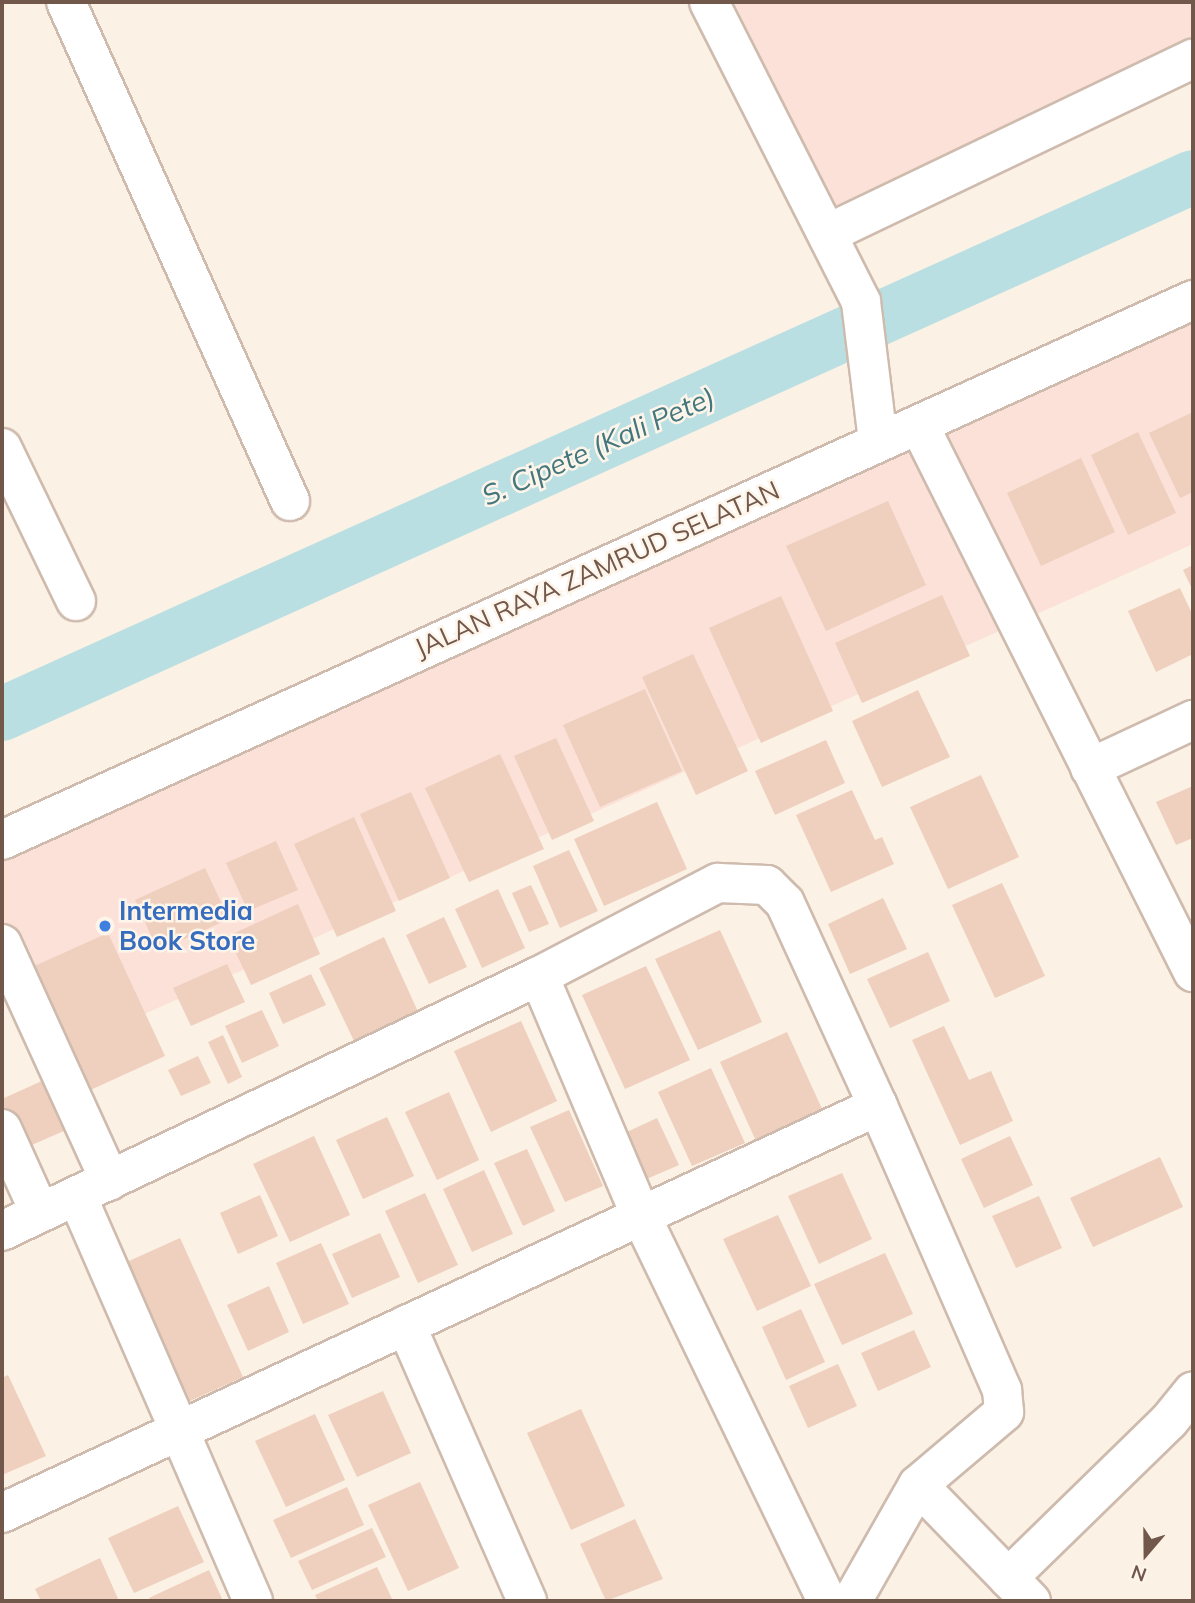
<!DOCTYPE html>
<html>
<head>
<meta charset="utf-8">
<style>
	body { margin:0 }
	#map { position:relative; width:1195px; height:1603px; overflow:hidden; background:#fbf1e4; font-family:Mulish,sans-serif }
	div>[style] { position:absolute }
	.commercial>* { inset:0; background:#fbe1d8 }
	.canal>* { height:54px; margin:-27px; padding:0 27px; transform-origin:27px; border-radius:27px; background:#badfe3 }
	.building>* { inset:0; background:#efcfbd }
	.roads { filter:drop-shadow(2px 0 #cebbae) drop-shadow(-2px 0 #cebbae) drop-shadow(0 2px #cebbae) drop-shadow(0 -2px #cebbae) }
	.street>* { height:38px; margin:-19px; padding:0 19px; transform-origin:19px; border-radius:19px; background:#fff }
	.secondary>* { height:38px; margin:-19px; padding:0 19px; transform-origin:19px; border-radius:19px; background:#fff }
	.dots>* { width:19px; height:19px; translate:-50% -50%; box-sizing:border-box; border:4px solid #fef5ea; border-radius:50% }
	span { translate:-50% -50%; white-space:nowrap; text-align:center; line-height:1.15; -webkit-text-stroke:5px #fef5ea; paint-order:stroke }
	.street-label { font-size:26px; color:#72574b }
	.shop-label { font-size:26px; color:#366cbe; font-weight:700 }
	.left { translate:0 -50%; text-align:left }
	.water-label { font-size:28px; color:#43767d; font-style:italic }
	.frame { position:absolute; inset:0; border:4px solid #72574b; pointer-events:none }
	.north { position:absolute; left:1111px; top:1519px; width:70px; height:70px; -webkit-text-stroke:5px #fef5ea; paint-order:stroke; rotate:200deg; font-size:19px; font-weight:700; line-height:28px; text-align:center; color:#72574b }
	.north::after { content:''; display:block; margin:auto; width:24px; height:32px; background:#72574b; clip-path:polygon(50% 0,100% 100%,50% 72%,0 100%) }
</style>
</head>
<body>
<div id="map">
	<div class="commercial">
		<i style="clip-path:polygon(709px 2px,1193px 2px,1193px 61px,827px 234px)"></i>
		<i style="clip-path:polygon(1193px 300px,1193px 544px,53px 1055px,2px 944px,2px 840px)"></i>
	</div>
	<div class="canal">
		<i style="left:2px;top:714px;width:1306px;rotate:-24.27deg"></i>
	</div>
	<div class="building">
		<i style="clip-path:polygon(1193px 412px,1193px 492px,1180px 498px,1149px 433px)"></i>
		<i style="clip-path:polygon(1138px 432px,1176px 513px,1128px 535px,1091px 455px)"></i>
		<i style="clip-path:polygon(1081px 458px,1115px 532px,1041px 566px,1007px 493px)"></i>
		<i style="clip-path:polygon(888px 501px,926px 585px,826px 631px,786px 546px)"></i>
		<i style="clip-path:polygon(1193px 565px,1193px 591px,1183px 570px)"></i>
		<i style="clip-path:polygon(1180px 588px,1193px 616px,1193px 654px,1156px 672px,1128px 611px)"></i>
		<i style="clip-path:polygon(942px 595px,970px 656px,862px 703px,835px 643px)"></i>
		<i style="clip-path:polygon(781px 596px,833px 711px,761px 743px,709px 628px)"></i>
		<i style="clip-path:polygon(693px 654px,748px 771px,696px 795px,642px 677px)"></i>
		<i style="clip-path:polygon(645px 689px,682px 771px,600px 807px,563px 725px)"></i>
		<i style="clip-path:polygon(918px 690px,950px 757px,882px 787px,852px 721px)"></i>
		<i style="clip-path:polygon(556px 738px,594px 821px,552px 840px,514px 756px)"></i>
		<i style="clip-path:polygon(826px 740px,845px 783px,775px 815px,755px 771px)"></i>
		<i style="clip-path:polygon(500px 754px,544px 849px,469px 882px,425px 788px)"></i>
		<i style="clip-path:polygon(981px 775px,1019px 857px,948px 889px,910px 807px)"></i>
		<i style="clip-path:polygon(1193px 786px,1193px 838px,1176px 845px,1156px 802px)"></i>
		<i style="clip-path:polygon(852px 790px,875px 840px,882px 837px,894px 864px,831px 892px,796px 815px)"></i>
		<i style="clip-path:polygon(411px 792px,450px 878px,399px 901px,360px 814px)"></i>
		<i style="clip-path:polygon(657px 802px,687px 869px,604px 906px,574px 839px)"></i>
		<i style="clip-path:polygon(354px 817px,396px 911px,337px 937px,294px 844px)"></i>
		<i style="clip-path:polygon(276px 841px,298px 890px,248px 911px,226px 863px)"></i>
		<i style="clip-path:polygon(569px 850px,598px 911px,560px 928px,533px 866px)"></i>
		<i style="clip-path:polygon(205px 868px,229px 919px,158px 951px,135px 900px)"></i>
		<i style="clip-path:polygon(1002px 883px,1045px 976px,995px 998px,952px 905px)"></i>
		<i style="clip-path:polygon(531px 885px,549px 924px,529px 932px,512px 893px)"></i>
		<i style="clip-path:polygon(498px 889px,525px 948px,482px 968px,455px 909px)"></i>
		<i style="clip-path:polygon(883px 898px,907px 949px,850px 974px,828px 924px)"></i>
		<i style="clip-path:polygon(298px 904px,320px 954px,251px 985px,228px 936px)"></i>
		<i style="clip-path:polygon(444px 917px,467px 967px,429px 984px,406px 935px)"></i>
		<i style="clip-path:polygon(720px 930px,762px 1022px,698px 1050px,655px 959px)"></i>
		<i style="clip-path:polygon(108px 933px,165px 1056px,86px 1092px,30px 968px)"></i>
		<i style="clip-path:polygon(384px 937px,419px 1014px,355px 1043px,319px 968px)"></i>
		<i style="clip-path:polygon(928px 952px,950px 1001px,890px 1028px,867px 979px)"></i>
		<i style="clip-path:polygon(227px 964px,245px 1002px,191px 1026px,173px 988px)"></i>
		<i style="clip-path:polygon(646px 966px,690px 1060px,625px 1089px,582px 995px)"></i>
		<i style="clip-path:polygon(311px 974px,326px 1005px,283px 1024px,269px 993px)"></i>
		<i style="clip-path:polygon(262px 1010px,279px 1046px,242px 1063px,225px 1026px)"></i>
		<i style="clip-path:polygon(521px 1021px,557px 1101px,491px 1132px,454px 1051px)"></i>
		<i style="clip-path:polygon(944px 1026px,969px 1080px,991px 1071px,1013px 1121px,960px 1145px,912px 1040px)"></i>
		<i style="clip-path:polygon(787px 1032px,823px 1111px,756px 1141px,720px 1062px)"></i>
		<i style="clip-path:polygon(223px 1035px,242px 1077px,228px 1084px,208px 1042px)"></i>
		<i style="clip-path:polygon(198px 1056px,211px 1083px,181px 1096px,168px 1070px)"></i>
		<i style="clip-path:polygon(711px 1068px,745px 1143px,692px 1166px,658px 1092px)"></i>
		<i style="clip-path:polygon(44px 1080px,66px 1130px,16px 1152px,2px 1120px,2px 1099px)"></i>
		<i style="clip-path:polygon(449px 1092px,479px 1160px,437px 1180px,405px 1112px)"></i>
		<i style="clip-path:polygon(569px 1110px,603px 1186px,565px 1202px,530px 1127px)"></i>
		<i style="clip-path:polygon(387px 1117px,414px 1176px,363px 1199px,336px 1140px)"></i>
		<i style="clip-path:polygon(657px 1118px,679px 1165px,635px 1184px,614px 1138px)"></i>
		<i style="clip-path:polygon(314px 1136px,350px 1215px,290px 1242px,253px 1164px)"></i>
		<i style="clip-path:polygon(1010px 1136px,1033px 1185px,984px 1208px,961px 1159px)"></i>
		<i style="clip-path:polygon(527px 1149px,555px 1211px,523px 1226px,494px 1163px)"></i>
		<i style="clip-path:polygon(1160px 1157px,1183px 1207px,1093px 1247px,1070px 1198px)"></i>
		<i style="clip-path:polygon(484px 1170px,513px 1234px,472px 1252px,443px 1189px)"></i>
		<i style="clip-path:polygon(842px 1173px,872px 1239px,819px 1264px,788px 1196px)"></i>
		<i style="clip-path:polygon(425px 1193px,458px 1265px,418px 1283px,385px 1211px)"></i>
		<i style="clip-path:polygon(260px 1195px,278px 1236px,238px 1254px,220px 1213px)"></i>
		<i style="clip-path:polygon(1039px 1196px,1062px 1248px,1016px 1268px,992px 1216px)"></i>
		<i style="clip-path:polygon(778px 1215px,811px 1286px,757px 1311px,723px 1239px)"></i>
		<i style="clip-path:polygon(380px 1233px,400px 1277px,352px 1298px,332px 1254px)"></i>
		<i style="clip-path:polygon(180px 1238px,243px 1377px,181px 1405px,118px 1266px)"></i>
		<i style="clip-path:polygon(321px 1243px,349px 1304px,303px 1324px,276px 1263px)"></i>
		<i style="clip-path:polygon(885px 1253px,913px 1314px,842px 1345px,814px 1284px)"></i>
		<i style="clip-path:polygon(269px 1286px,289px 1332px,248px 1351px,227px 1305px)"></i>
		<i style="clip-path:polygon(801px 1309px,825px 1362px,786px 1380px,762px 1327px)"></i>
		<i style="clip-path:polygon(914px 1330px,931px 1367px,878px 1391px,861px 1353px)"></i>
		<i style="clip-path:polygon(838px 1364px,857px 1406px,808px 1428px,789px 1386px)"></i>
		<i style="clip-path:polygon(8px 1375px,46px 1456px,2px 1475px,2px 1378px)"></i>
		<i style="clip-path:polygon(383px 1391px,411px 1453px,357px 1477px,328px 1415px)"></i>
		<i style="clip-path:polygon(581px 1409px,625px 1506px,571px 1530px,527px 1433px)"></i>
		<i style="clip-path:polygon(315px 1414px,345px 1480px,286px 1507px,255px 1441px)"></i>
		<i style="clip-path:polygon(420px 1482px,459px 1568px,408px 1591px,368px 1505px)"></i>
		<i style="clip-path:polygon(347px 1487px,364px 1525px,291px 1558px,273px 1520px)"></i>
		<i style="clip-path:polygon(178px 1506px,204px 1562px,134px 1593px,108px 1538px)"></i>
		<i style="clip-path:polygon(635px 1519px,663px 1579px,606px 1601px,580px 1544px)"></i>
		<i style="clip-path:polygon(372px 1528px,386px 1557px,312px 1590px,298px 1561px)"></i>
		<i style="clip-path:polygon(100px 1558px,119px 1601px,41px 1601px,35px 1589px)"></i>
		<i style="clip-path:polygon(377px 1567px,393px 1601px,318px 1601px,315px 1595px)"></i>
		<i style="clip-path:polygon(209px 1570px,223px 1601px,151px 1601px,149px 1598px)"></i>
	</div>
	<div class="roads">
		<div class="street">
			<i style="left:66px;top:2px;width:547px;rotate:65.82deg"></i>
			<i style="left:709px;top:2px;width:336px;rotate:63.1deg"></i>
			<i style="left:861px;top:302px;width:140px;rotate:83deg"></i>
			<i style="left:827px;top:234px;width:406px;rotate:-25.6deg"></i>
			<i style="left:919px;top:425px;width:612px;rotate:63.39deg"></i>
			<i style="left:2px;top:448px;width:170px;rotate:64.2deg"></i>
			<i style="left:1090px;top:768px;width:114px;rotate:-25deg"></i>
			<i style="left:2px;top:944px;width:260px;rotate:65.5deg"></i>
			<i style="left:539px;top:976px;width:261px;rotate:67deg"></i>
			<i style="left:641px;top:1216px;width:428px;rotate:64.2deg"></i>
			<i style="left:2px;top:1129px;width:92px;rotate:65.7deg"></i>
			<i style="left:77px;top:1196px;width:235px;rotate:66.4deg"></i>
			<i style="left:2px;top:1231px;width:594px;rotate:-25.4deg"></i>
			<i style="left:539px;top:976px;width:202px;rotate:-27.5deg"></i>
			<i style="left:718px;top:883px;width:49px;rotate:2.3deg"></i>
			<i style="left:767px;top:885px;width:25px;rotate:45deg"></i>
			<i style="left:785px;top:903px;width:223px;rotate:65.4deg"></i>
			<i style="left:878px;top:1106px;width:966px;rotate:155.08deg"></i>
			<i style="left:406px;top:1325px;width:301px;rotate:66.3deg"></i>
			<i style="left:179px;top:1430px;width:186px;rotate:66.6deg"></i>
			<i style="left:918px;top:1485px;width:162px;rotate:45.8deg"></i>
			<i style="left:1008px;top:1578px;width:225px;rotate:-44.3deg"></i>
			<i style="left:1169px;top:1421px;width:38px;rotate:-51deg"></i>
			<i style="left:852px;top:1601px;width:133px;rotate:-60.4deg"></i>
			<i style="left:918px;top:1485px;width:113px;rotate:-40.3deg"></i>
			<i style="left:1004px;top:1412px;width:22px;rotate:-95deg"></i>
			<i style="left:1002px;top:1390px;width:310px;rotate:-113.6deg"></i>
		</div>
		<div class="secondary">
			<i style="left:2px;top:840px;width:1308px;rotate:-24.39deg"></i>
		</div>
	</div>
	<div class="dots">
		<i style="left:105px;top:926px;background:#3f7fe0"></i>
	</div>
	<div class="street-label">
		<span style="left:597px;top:569px;rotate:-24deg">JALAN RAYA ZAMRUD SELATAN</span>
	</div>
	<div class="shop-label">
		<span class="left" style="left:119px;top:926px">Intermedia<br>Book Store</span>
	</div>
	<div class="water-label">
		<span style="left:598px;top:446px;rotate:-24deg">S. Cipete (Kali Pete)</span>
	</div>
	<div class="frame"></div>
	<div class="north">N</div>
</div>
</body>
</html>
